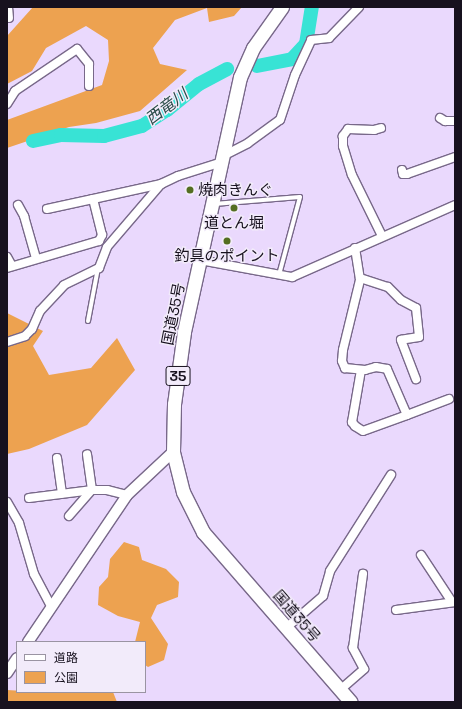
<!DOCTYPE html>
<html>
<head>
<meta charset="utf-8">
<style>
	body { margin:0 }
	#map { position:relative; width:462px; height:709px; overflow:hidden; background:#ead9fd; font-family:"Space Grotesk","Noto Sans JP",sans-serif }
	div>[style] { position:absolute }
	.green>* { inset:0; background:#eda250 }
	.river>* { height:14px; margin:-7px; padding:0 7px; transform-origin:7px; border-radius:7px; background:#38e3d5 }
	.roads { filter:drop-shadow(1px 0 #786889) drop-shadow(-1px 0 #786889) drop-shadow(0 1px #786889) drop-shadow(0 -1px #786889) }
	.service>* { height:4px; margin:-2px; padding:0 2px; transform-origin:2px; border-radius:2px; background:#fff }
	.minor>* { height:8px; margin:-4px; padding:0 4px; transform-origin:4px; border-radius:4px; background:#fff }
	.tertiary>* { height:10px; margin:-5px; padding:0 5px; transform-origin:5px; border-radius:5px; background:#fff }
	.trunk>* { height:13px; margin:-6.5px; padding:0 6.5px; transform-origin:6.5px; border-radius:6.5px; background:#fff }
	.dots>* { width:11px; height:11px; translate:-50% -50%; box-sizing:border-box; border:2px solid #f2ebfa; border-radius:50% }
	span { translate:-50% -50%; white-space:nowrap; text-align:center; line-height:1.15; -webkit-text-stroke:3px #f2ebfa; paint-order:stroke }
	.shield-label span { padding:1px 3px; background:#f2ebfa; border:1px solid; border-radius:3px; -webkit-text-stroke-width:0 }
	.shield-label { font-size:14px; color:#17111e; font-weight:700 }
	.poi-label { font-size:15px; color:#17111e }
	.left { translate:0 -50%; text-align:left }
	.street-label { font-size:15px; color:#17111e }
	.water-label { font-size:16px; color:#294b47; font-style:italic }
	.frame { position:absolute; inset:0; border:8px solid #17111e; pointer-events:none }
	.legend { position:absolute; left:16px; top:641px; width:130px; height:52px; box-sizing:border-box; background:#f2ebfa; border:1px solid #9a94a2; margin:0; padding:5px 7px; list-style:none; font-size:12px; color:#17111e }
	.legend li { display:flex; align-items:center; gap:8px; height:20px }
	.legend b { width:20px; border:1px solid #9a94a2 }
</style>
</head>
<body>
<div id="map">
	<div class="green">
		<i style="clip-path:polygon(33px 7px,242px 7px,234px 16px,209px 22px,207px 8px,175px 20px,153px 48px,160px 64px,187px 70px,140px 111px,96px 123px,69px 127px,7px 148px,7px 120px,102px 85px,109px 61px,108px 40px,86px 26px,46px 48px,32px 71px,7px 84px,7px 36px)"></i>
		<i style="clip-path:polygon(7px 313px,43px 331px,33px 346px,49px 375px,91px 368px,117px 338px,135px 370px,87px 425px,29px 449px,7px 454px)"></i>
		<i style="clip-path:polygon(124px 542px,139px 547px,142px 560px,166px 569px,179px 582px,178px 597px,157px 605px,151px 618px,168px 644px,164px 660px,148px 667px,145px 665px,145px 642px,135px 642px,140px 622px,118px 616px,98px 605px,99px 587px,108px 577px,110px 559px)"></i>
		<i style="clip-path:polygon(7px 690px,56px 693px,113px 692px,117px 702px,7px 702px)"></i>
	</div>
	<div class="river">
		<i style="left:257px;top:66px;width:36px;rotate:-11deg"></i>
		<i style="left:292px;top:59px;width:21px;rotate:-47deg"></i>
		<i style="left:306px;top:44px;width:37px;rotate:-81deg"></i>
		<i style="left:33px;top:141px;width:29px;rotate:-12deg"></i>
		<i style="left:61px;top:135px;width:43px;rotate:1.3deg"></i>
		<i style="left:104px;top:136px;width:39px;rotate:-15deg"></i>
		<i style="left:142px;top:126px;width:30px;rotate:-33deg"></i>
		<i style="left:167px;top:110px;width:41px;rotate:-39.1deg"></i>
		<i style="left:199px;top:84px;width:32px;rotate:-28deg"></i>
	</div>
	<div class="roads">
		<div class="service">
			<i style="left:214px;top:204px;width:86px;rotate:-4.7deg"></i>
			<i style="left:300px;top:197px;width:81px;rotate:105.1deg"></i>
			<i style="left:88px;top:321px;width:54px;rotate:-79.3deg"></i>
		</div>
		<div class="minor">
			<i style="left:8px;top:7px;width:11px;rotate:85deg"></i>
			<i style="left:7px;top:104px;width:15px;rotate:-58deg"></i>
			<i style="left:15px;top:91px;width:75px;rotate:-34.1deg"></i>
			<i style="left:77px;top:49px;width:19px;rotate:51deg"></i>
			<i style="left:89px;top:64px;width:22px;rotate:90deg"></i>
			<i style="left:440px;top:118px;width:6px;rotate:31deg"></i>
			<i style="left:445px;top:121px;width:10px"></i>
			<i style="left:381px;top:128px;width:7px;rotate:164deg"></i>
			<i style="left:374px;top:130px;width:26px;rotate:-178deg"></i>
			<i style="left:348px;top:129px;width:9px;rotate:126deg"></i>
			<i style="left:343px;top:136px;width:10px;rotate:90deg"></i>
			<i style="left:343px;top:146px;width:30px;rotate:73deg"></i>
			<i style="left:352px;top:175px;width:68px;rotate:63.8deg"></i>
			<i style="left:221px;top:157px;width:30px;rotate:-27deg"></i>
			<i style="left:248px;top:143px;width:39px;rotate:-36deg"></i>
			<i style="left:280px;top:120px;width:47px;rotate:-71.6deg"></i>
			<i style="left:295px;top:75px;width:38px;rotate:-65deg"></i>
			<i style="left:311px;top:40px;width:18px;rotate:-6deg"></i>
			<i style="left:329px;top:38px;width:43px;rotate:-45.9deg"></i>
			<i style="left:402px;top:170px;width:4px;rotate:76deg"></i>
			<i style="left:403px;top:174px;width:4px"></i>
			<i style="left:407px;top:174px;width:51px;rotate:-19.5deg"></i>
			<i style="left:18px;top:205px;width:13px;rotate:61deg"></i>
			<i style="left:24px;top:216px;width:44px;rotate:74.1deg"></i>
			<i style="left:47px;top:209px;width:47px;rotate:-12.3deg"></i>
			<i style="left:355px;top:248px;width:32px;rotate:81deg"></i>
			<i style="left:360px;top:280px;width:72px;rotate:103.7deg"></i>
			<i style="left:343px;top:350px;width:11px;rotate:95deg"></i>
			<i style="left:342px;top:361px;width:8px;rotate:67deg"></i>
			<i style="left:345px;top:368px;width:20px;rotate:6deg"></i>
			<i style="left:365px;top:370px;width:11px;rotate:-15deg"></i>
			<i style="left:376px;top:367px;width:11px;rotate:10deg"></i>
			<i style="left:387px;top:369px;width:50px;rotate:66.5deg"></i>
			<i style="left:407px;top:415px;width:45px;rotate:-20.9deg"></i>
			<i style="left:7px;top:257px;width:10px;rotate:61deg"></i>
			<i style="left:200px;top:260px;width:94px;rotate:10.5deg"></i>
			<i style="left:292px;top:277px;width:178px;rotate:-23.8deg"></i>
			<i style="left:7px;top:268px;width:96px;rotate:-16.4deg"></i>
			<i style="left:99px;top:241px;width:7px;rotate:-63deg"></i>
			<i style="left:102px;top:235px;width:37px;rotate:-104deg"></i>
			<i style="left:93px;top:199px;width:70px;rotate:-12.4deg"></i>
			<i style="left:161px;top:184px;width:19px;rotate:-25deg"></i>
			<i style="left:178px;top:176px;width:43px;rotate:-17.6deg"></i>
			<i style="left:360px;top:278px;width:29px;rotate:18deg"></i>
			<i style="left:388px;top:287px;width:18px;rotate:45deg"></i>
			<i style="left:401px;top:300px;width:17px;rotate:28deg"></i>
			<i style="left:416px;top:308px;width:29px;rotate:84deg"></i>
			<i style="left:419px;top:337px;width:18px;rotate:171deg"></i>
			<i style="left:401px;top:340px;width:42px;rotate:69deg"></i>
			<i style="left:7px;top:342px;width:19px;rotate:-18deg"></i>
			<i style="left:25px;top:336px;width:10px;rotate:-45deg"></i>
			<i style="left:32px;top:329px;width:20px;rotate:-66deg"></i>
			<i style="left:40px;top:311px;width:35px;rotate:-47deg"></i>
			<i style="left:64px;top:285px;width:39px;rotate:-26deg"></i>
			<i style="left:99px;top:268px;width:22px;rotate:-69deg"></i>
			<i style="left:107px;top:247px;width:83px;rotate:-49.4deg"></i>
			<i style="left:361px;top:370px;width:53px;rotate:99.8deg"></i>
			<i style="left:352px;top:422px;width:5px;rotate:53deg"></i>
			<i style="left:355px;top:426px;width:9px;rotate:32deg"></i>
			<i style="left:363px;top:431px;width:47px;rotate:-20deg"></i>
			<i style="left:57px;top:458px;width:36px;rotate:82deg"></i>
			<i style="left:29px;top:498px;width:64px;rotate:-7.2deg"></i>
			<i style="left:92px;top:490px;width:15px"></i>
			<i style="left:107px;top:490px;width:21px;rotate:14deg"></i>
			<i style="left:7px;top:502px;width:24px;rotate:60deg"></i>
			<i style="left:19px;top:523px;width:53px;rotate:73.6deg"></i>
			<i style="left:34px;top:574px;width:36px;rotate:62deg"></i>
			<i style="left:69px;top:516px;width:35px;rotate:-49deg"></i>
			<i style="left:92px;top:490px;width:36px;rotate:-98deg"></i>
			<i style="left:421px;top:555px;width:56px;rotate:56.6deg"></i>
			<i style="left:396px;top:610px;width:60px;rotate:-7.7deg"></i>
			<i style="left:286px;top:628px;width:49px;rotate:-40.9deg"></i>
			<i style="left:323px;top:596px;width:26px;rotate:-74deg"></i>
			<i style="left:330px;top:571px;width:114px;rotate:-57.6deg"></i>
			<i style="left:340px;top:690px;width:32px;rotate:-41deg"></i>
			<i style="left:364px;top:669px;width:24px;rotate:-118deg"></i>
			<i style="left:353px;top:648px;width:75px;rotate:-82.3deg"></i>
		</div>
		<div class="tertiary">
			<i style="left:28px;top:642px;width:177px;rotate:-56deg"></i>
			<i style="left:127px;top:495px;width:63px;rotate:-43.1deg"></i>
			<i style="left:7px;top:673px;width:18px;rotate:-56deg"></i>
		</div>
		<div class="trunk">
			<i style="left:282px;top:7px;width:50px;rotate:125.3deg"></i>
			<i style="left:253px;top:48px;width:32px;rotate:114deg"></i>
			<i style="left:240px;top:77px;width:261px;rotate:102.4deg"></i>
			<i style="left:184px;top:332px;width:73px;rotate:97.9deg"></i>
			<i style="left:174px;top:404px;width:48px;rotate:91.2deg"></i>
			<i style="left:173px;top:452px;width:41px;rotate:76deg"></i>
			<i style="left:183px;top:492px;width:45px;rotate:63.4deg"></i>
			<i style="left:203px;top:532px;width:225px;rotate:49deg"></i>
		</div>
	</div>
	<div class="dots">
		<i style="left:190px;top:190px;background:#546e21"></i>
		<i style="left:234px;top:208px;background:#546e21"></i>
		<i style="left:227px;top:241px;background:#546e21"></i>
	</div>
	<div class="shield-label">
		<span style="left:178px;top:376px">35</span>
	</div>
	<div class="poi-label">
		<span class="left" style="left:198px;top:190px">焼肉きんぐ</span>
		<span style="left:234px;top:223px">道とん堀</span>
		<span style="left:227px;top:256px">釣具のポイント</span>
	</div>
	<div class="street-label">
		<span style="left:173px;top:314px;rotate:-79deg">国道35号</span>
		<span style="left:297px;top:616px;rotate:49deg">国道35号</span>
	</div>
	<div class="water-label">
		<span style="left:167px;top:107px;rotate:-37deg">西竜川</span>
	</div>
	<div class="frame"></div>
	<ul class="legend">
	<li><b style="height:5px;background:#fff"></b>道路</li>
	<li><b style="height:11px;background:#eda250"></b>公園</li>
	</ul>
</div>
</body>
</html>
